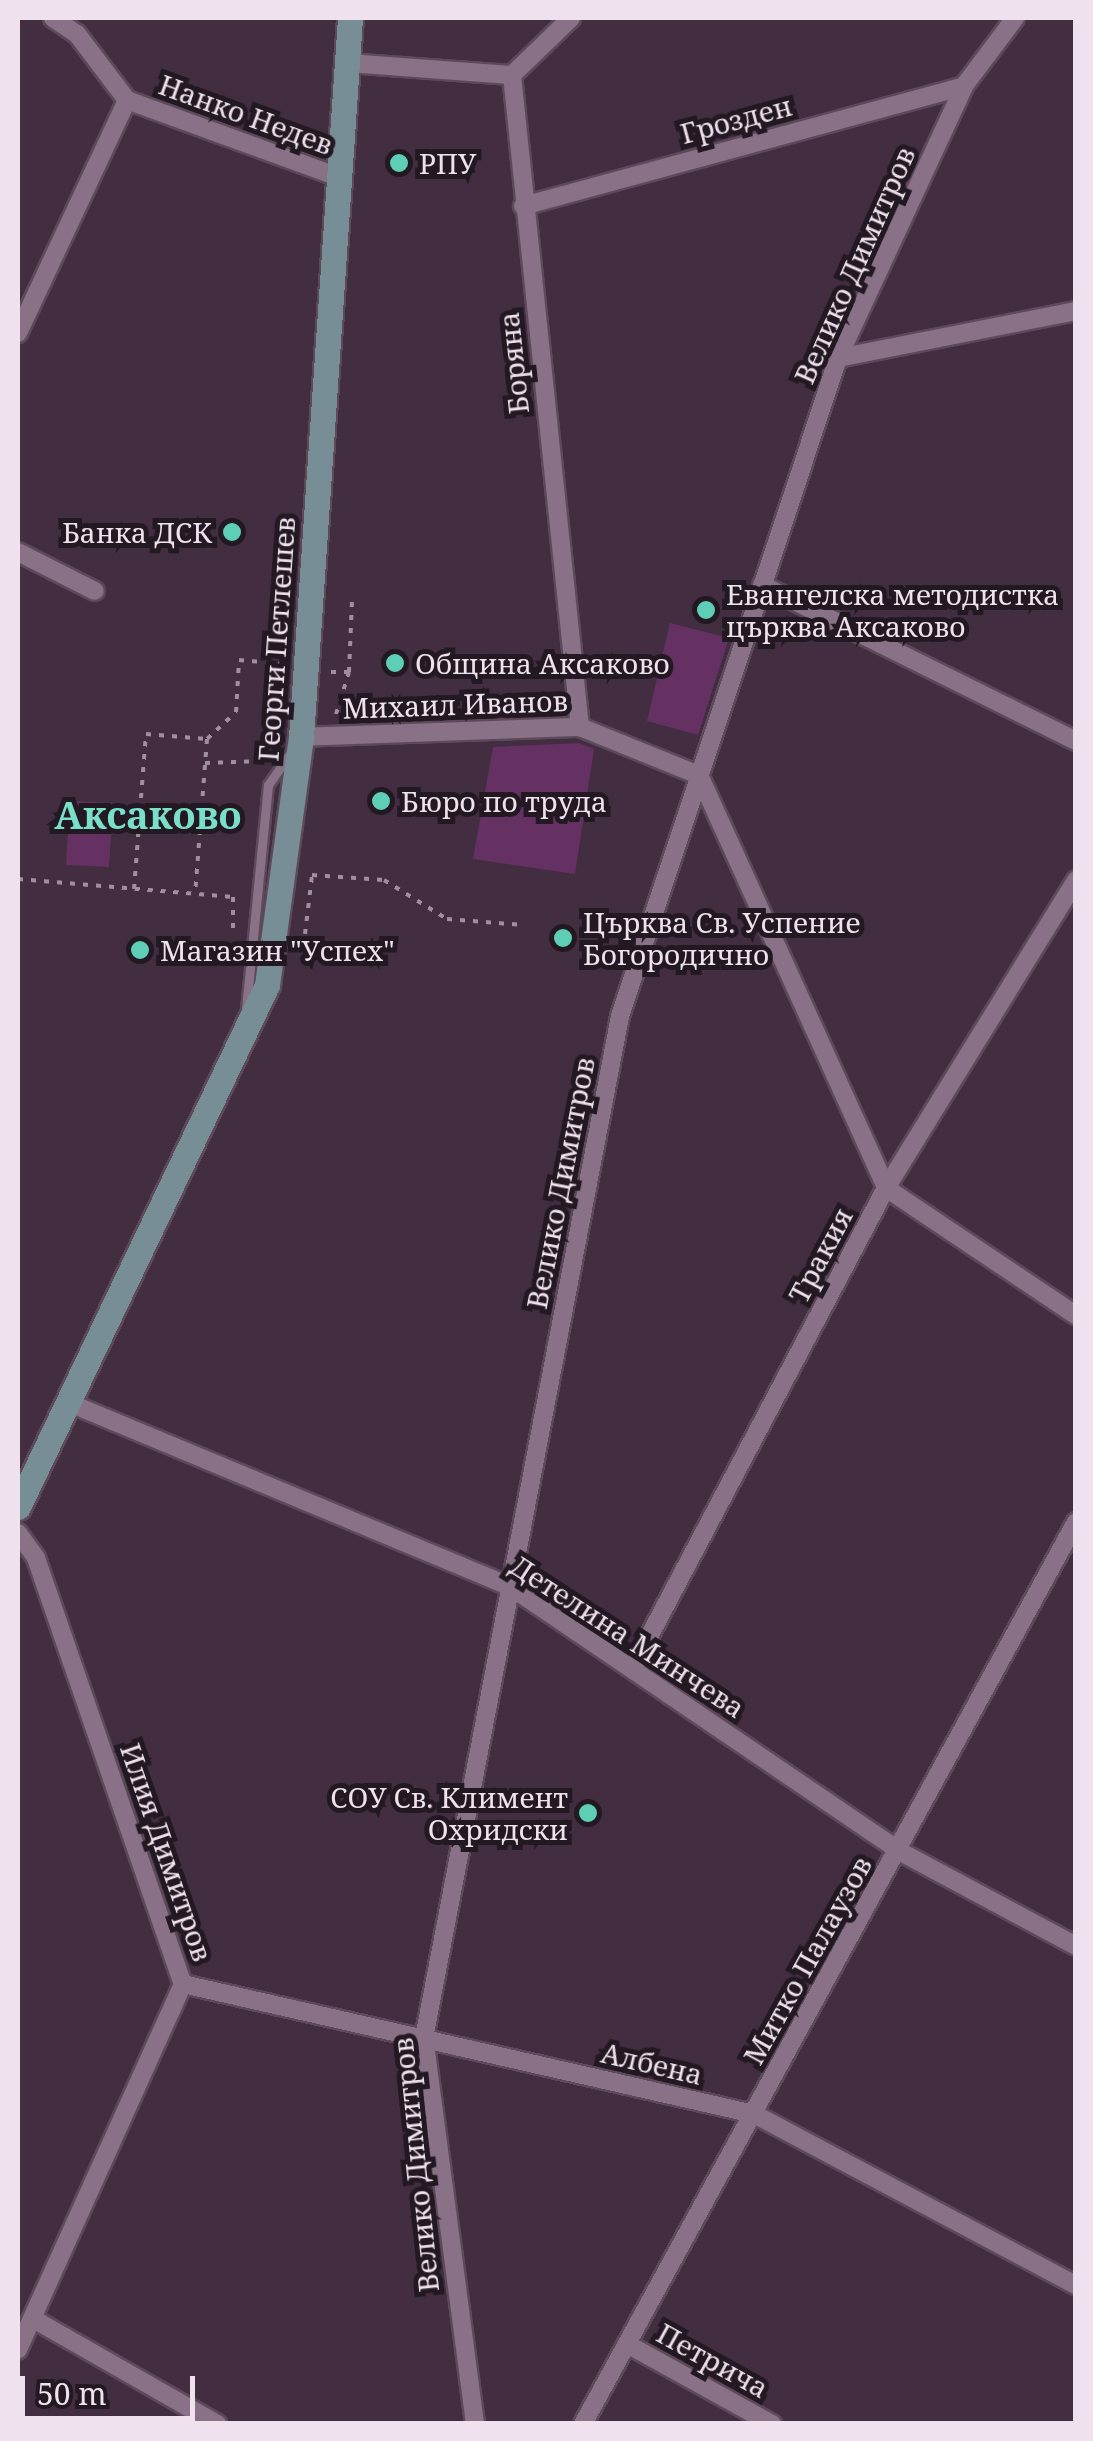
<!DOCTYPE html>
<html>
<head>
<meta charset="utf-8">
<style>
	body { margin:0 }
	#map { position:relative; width:1093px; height:2441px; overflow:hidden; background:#422d41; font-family:"Noto Serif",serif }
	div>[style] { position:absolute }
	.green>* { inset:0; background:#653162 }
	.path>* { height:4px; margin-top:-2px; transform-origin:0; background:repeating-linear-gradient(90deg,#a08f9f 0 5px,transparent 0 13px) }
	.roads { filter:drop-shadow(2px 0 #5c4a5a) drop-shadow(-2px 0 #5c4a5a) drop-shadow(0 2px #5c4a5a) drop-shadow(0 -2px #5c4a5a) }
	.service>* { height:9px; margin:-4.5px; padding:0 4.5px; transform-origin:4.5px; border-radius:4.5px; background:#897187 }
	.minor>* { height:18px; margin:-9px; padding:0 9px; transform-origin:9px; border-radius:9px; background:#897187 }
	.secondary>* { height:25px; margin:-12.5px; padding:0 12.5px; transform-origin:12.5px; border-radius:12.5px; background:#788e96 }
	.dots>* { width:28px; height:28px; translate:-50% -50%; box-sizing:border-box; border:5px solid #231922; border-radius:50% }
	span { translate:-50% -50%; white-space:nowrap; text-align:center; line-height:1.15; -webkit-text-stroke:10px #231922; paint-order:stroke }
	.street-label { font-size:28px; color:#efe1ed }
	.poi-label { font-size:28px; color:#efe1ed }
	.left { translate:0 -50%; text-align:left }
	.right { translate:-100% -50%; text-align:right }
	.district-label { font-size:38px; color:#7adfc9; font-weight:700 }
	.frame { position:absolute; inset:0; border:20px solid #efe1ed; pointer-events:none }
	.scale { position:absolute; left:20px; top:2376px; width:175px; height:45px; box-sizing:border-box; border:5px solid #efe1ed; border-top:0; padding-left:12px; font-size:30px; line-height:35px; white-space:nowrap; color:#efe1ed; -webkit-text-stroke:8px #231922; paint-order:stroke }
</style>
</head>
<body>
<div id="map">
	<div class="green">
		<i style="clip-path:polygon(670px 623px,729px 638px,698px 735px,647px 721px)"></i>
		<i style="clip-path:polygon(579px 743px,594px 749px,575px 874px,473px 859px,493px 747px)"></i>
		<i style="clip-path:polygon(70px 801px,113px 803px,109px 867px,66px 865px)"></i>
	</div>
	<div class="path">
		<i style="left:331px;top:672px;width:18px"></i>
		<i style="left:349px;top:672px;width:71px;rotate:-87.6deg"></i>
		<i style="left:336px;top:714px;width:44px;rotate:-72.8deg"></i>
		<i style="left:207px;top:739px;width:40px;rotate:-43deg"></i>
		<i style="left:236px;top:712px;width:52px;rotate:-86.7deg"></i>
		<i style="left:239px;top:660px;width:44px;rotate:5.2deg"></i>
		<i style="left:205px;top:763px;width:54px;rotate:-2.1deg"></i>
		<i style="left:259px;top:761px;width:30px;rotate:-50deg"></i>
		<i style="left:18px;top:879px;width:216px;rotate:4.8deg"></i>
		<i style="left:233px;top:897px;width:35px;rotate:90deg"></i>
		<i style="left:134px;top:889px;width:155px;rotate:-85.6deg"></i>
		<i style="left:146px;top:734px;width:61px;rotate:4.7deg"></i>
		<i style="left:207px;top:739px;width:155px;rotate:94.4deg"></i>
		<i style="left:305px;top:934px;width:59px;rotate:-83.2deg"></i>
		<i style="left:312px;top:875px;width:72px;rotate:4deg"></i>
		<i style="left:384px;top:880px;width:74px;rotate:31.8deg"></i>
		<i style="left:447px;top:919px;width:77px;rotate:4.5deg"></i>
	</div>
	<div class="roads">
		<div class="service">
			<i style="left:246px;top:1009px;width:225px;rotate:-84.4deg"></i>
			<i style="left:268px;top:785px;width:39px;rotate:-55deg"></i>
		</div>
		<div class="minor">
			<i style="left:53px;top:18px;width:29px;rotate:34deg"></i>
			<i style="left:77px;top:34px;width:83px;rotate:52.9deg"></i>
			<i style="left:127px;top:100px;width:225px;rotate:20deg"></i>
			<i style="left:571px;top:18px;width:82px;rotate:136deg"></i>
			<i style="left:512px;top:75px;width:656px;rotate:84.05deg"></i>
			<i style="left:347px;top:63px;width:165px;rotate:4.2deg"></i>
			<i style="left:523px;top:206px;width:457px;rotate:-15.2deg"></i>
			<i style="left:18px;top:333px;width:257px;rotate:-64.9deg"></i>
			<i style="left:838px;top:358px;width:243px;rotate:-11.2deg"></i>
			<i style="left:18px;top:552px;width:86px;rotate:26.9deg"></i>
			<i style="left:762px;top:585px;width:351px;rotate:26.4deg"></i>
			<i style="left:301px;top:737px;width:279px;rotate:-2.1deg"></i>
			<i style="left:580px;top:727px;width:128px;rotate:22deg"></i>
			<i style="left:699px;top:775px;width:453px;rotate:65.6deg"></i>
			<i style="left:886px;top:1188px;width:229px;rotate:33.8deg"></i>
			<i style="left:67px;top:1402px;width:481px;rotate:22.6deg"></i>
			<i style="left:511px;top:1587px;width:469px;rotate:34.2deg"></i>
			<i style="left:899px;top:1851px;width:201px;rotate:28.2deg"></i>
			<i style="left:18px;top:1533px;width:31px;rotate:54deg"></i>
			<i style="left:36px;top:1558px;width:451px;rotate:71deg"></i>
			<i style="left:183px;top:1984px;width:401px;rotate:114.3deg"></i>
			<i style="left:633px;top:1667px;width:542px;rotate:-62.16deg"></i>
			<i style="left:886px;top:1188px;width:362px;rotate:-58.3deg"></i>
			<i style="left:183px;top:1984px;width:586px;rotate:12.83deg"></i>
			<i style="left:754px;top:2114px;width:365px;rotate:28deg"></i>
			<i style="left:35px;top:2320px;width:210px;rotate:29.7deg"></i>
			<i style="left:627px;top:2344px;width:166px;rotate:28.9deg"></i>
			<i style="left:475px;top:2424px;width:389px;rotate:-97.5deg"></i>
			<i style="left:424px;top:2038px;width:1041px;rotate:-79.14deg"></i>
			<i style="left:620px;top:1016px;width:693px;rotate:-71.67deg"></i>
			<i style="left:838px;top:358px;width:300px;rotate:-65.1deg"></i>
			<i style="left:964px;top:86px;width:85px;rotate:-53.1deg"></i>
			<i style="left:583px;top:2424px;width:1028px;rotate:-61.34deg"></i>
		</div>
		<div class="secondary">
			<i style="left:18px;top:1507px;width:578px;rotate:-64.5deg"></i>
			<i style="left:267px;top:985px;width:250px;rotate:-82.2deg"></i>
			<i style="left:301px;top:737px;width:721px;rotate:-86.1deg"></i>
		</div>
	</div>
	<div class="dots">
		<i style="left:399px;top:163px;background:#5eceb7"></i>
		<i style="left:232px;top:532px;background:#5eceb7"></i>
		<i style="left:706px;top:610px;background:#5eceb7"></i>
		<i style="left:395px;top:663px;background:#5eceb7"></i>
		<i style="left:381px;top:801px;background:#5eceb7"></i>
		<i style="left:563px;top:938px;background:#5eceb7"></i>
		<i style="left:140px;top:950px;background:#5eceb7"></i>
		<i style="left:588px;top:1813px;background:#5eceb7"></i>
	</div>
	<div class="street-label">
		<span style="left:246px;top:114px;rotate:20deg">Нанко Недев</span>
		<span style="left:736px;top:119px;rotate:-15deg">Грозден</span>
		<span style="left:854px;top:265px;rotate:-66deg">Велико Димитров</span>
		<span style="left:513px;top:363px;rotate:-96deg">Боряна</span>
		<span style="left:276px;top:639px;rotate:-86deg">Георги Петлешев</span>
		<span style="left:455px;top:704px;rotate:-2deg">Михаил Иванов</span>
		<span style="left:560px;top:1183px;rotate:-79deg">Велико Димитров</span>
		<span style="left:820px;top:1255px;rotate:-62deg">Тракия</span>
		<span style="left:628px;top:1636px;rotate:33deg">Детелина Минчева</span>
		<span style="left:167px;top:1852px;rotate:71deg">Илия Димитров</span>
		<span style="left:807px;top:1960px;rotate:-61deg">Митко Палаузов</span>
		<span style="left:652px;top:2063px;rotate:13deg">Албена</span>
		<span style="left:415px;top:2165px;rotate:-96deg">Велико Димитров</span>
		<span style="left:713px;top:2360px;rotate:29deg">Петрича</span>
	</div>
	<div class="poi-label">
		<span class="left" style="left:419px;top:163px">РПУ</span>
		<span class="right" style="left:212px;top:532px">Банка ДСК</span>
		<span class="left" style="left:726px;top:610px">Евангелска методистка<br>църква Аксаково</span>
		<span class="left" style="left:415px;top:663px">Община Аксаково</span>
		<span class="left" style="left:401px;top:801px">Бюро по труда</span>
		<span class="left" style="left:583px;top:938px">Църква Св. Успение<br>Богородично</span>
		<span class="left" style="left:160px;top:950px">Магазин "Успех"</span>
		<span class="right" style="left:568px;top:1813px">СОУ Св. Климент<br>Охридски</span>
	</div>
	<div class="district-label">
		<span style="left:148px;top:815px">Аксаково</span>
	</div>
	<div class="frame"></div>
	<div class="scale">50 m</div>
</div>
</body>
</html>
